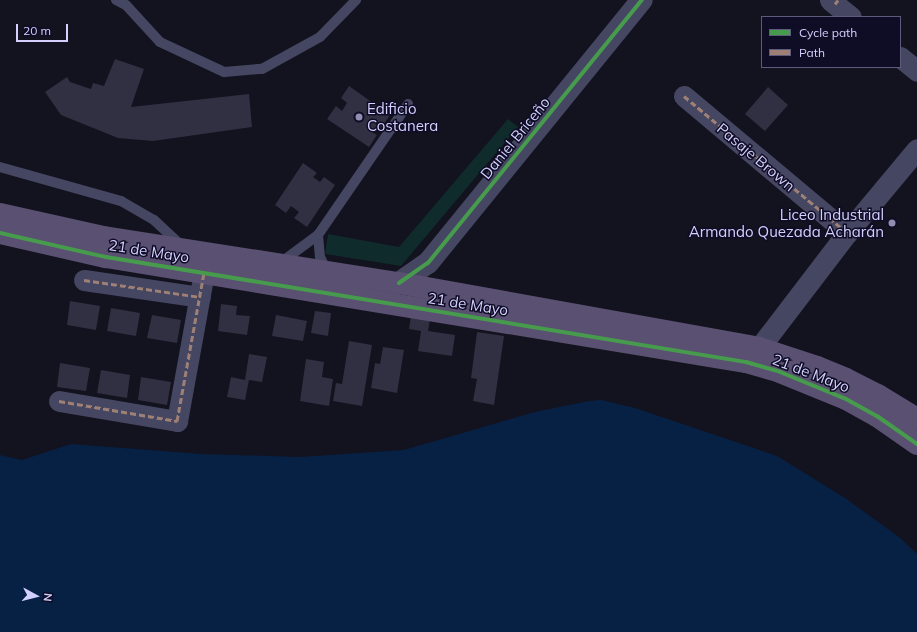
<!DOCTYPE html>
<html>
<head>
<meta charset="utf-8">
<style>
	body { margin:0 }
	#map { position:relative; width:917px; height:632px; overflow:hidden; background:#13121f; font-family:Mulish,sans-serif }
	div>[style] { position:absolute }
	.green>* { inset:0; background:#0f2b2b }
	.water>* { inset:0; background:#072145 }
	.building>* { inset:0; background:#312f42 }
	.service>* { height:10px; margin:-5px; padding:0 5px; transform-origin:5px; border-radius:5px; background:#454661 }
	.minor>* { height:21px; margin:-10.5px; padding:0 10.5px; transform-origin:10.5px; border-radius:10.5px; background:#454661 }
	.tertiary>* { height:22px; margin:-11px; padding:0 11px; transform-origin:11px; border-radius:11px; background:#454661 }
	.primary>* { height:22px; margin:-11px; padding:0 11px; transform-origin:11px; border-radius:11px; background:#5a5071 }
	.quiet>* { height:3px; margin-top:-1.5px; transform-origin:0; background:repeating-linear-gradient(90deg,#9e8076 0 6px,transparent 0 9px) }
	.cycleway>* { height:4px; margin:-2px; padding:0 2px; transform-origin:2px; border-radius:2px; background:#469c4c }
	.dots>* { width:11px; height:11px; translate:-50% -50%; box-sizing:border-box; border:2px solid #0f0c25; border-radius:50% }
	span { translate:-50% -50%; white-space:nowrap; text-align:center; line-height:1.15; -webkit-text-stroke:3px #0f0c25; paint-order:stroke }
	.poi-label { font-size:15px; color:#d3d0ff }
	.left { translate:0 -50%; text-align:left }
	.right { translate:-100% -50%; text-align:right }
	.street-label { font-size:15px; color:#d3d0ff }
	.legend { position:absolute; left:761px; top:16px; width:140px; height:52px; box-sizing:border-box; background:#0f0c25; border:1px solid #5d5a7c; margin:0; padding:5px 7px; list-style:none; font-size:12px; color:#d3d0ff }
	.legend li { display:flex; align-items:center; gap:8px; height:20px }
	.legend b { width:20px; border:1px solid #5d5a7c }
	.north { position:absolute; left:16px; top:576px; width:40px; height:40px; -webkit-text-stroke:3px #0f0c25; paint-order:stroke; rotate:97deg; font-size:11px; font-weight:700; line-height:16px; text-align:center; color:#d3d0ff }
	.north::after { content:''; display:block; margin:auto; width:14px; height:18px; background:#d3d0ff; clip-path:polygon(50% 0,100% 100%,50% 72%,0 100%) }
	.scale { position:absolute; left:16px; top:24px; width:52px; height:18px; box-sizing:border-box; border:2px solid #d3d0ff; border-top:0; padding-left:5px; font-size:12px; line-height:14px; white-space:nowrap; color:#d3d0ff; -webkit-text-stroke:3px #0f0c25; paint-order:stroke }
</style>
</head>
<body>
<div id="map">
	<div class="green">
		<i style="clip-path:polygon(508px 119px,518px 127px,401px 266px,325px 254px,328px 234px,399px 247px)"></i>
	</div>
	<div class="water">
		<i style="clip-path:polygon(601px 400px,635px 408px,777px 456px,845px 498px,899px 537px,917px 554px,917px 632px,0 632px,0 455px,22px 460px,71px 444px,201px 454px,300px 457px,404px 450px,535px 412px,589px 401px)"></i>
	</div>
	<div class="building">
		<i style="clip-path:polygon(115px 59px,144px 69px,131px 107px,249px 94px,252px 127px,153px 141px,118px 138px,61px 115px,45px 92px,67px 77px,70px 82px,91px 89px,93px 83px,104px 86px)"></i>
		<i style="clip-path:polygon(349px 86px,390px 115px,381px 128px,377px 125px,372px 132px,377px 135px,369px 147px,327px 119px,336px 106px,342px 111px,347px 103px,341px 98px)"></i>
		<i style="clip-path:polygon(768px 87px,788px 105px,765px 131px,745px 114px)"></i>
		<i style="clip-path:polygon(303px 163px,317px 173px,313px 177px,320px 182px,324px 177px,335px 185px,307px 227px,294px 218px,299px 212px,291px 206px,286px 213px,275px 205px)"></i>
		<i style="clip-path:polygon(70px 301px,100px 306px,96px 330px,67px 325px)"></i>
		<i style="clip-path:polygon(221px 304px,237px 306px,236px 315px,250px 316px,247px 335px,218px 331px)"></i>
		<i style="clip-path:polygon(111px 308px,140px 313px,136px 336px,107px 331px)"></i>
		<i style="clip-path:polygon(315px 311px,331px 313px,328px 336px,311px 333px)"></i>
		<i style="clip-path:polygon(152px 315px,181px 320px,177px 343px,147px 338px)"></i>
		<i style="clip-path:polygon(276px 315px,307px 321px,303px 341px,272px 336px)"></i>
		<i style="clip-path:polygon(411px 316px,430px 319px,428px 331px,455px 335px,452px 356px,418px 351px,421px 331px,409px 329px)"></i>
		<i style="clip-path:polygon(477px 332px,504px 336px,494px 405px,473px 401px,477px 379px,471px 378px)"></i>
		<i style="clip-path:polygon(349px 341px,372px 345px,362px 406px,333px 401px,336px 383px,342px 384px)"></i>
		<i style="clip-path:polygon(383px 347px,404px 350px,397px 393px,371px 388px,375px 363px,380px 364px)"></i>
		<i style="clip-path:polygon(249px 354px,267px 357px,262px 382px,249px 380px,245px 400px,227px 397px,231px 377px,245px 380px)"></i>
		<i style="clip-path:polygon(306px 359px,324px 362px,322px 377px,333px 379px,329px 406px,300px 401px)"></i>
		<i style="clip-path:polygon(60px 363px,90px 368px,86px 391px,57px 387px)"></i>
		<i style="clip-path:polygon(101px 370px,130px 375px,127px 398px,97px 393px)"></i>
		<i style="clip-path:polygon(141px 377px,171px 382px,167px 405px,138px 400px)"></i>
	</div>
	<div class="service">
		<i style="left:116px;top:0;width:11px;rotate:27deg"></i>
		<i style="left:126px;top:5px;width:50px;rotate:47.4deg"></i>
		<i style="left:160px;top:42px;width:71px;rotate:25.1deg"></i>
		<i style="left:224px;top:72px;width:38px;rotate:-5deg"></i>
		<i style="left:262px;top:69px;width:66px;rotate:-28.9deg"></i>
		<i style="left:320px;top:37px;width:52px;rotate:-45.8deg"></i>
		<i style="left:0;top:167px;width:126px;rotate:15.7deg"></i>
		<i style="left:121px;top:201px;width:38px;rotate:30deg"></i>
		<i style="left:154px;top:220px;width:37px;rotate:43deg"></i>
		<i style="left:318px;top:235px;width:22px;rotate:85deg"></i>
		<i style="left:320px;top:257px;width:16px;rotate:63deg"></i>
		<i style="left:280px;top:263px;width:47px;rotate:-36.4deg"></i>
		<i style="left:318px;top:235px;width:159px;rotate:-55.5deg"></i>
	</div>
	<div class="minor">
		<i style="left:830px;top:0;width:27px;rotate:39deg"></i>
		<i style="left:900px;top:57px;width:22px;rotate:39deg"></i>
		<i style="left:684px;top:96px;width:213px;rotate:40deg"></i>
		<i style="left:84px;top:280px;width:117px;rotate:8.3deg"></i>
		<i style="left:759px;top:348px;width:145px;rotate:-52.6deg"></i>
		<i style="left:847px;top:233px;width:109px;rotate:-50.2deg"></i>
		<i style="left:59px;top:401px;width:120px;rotate:9.6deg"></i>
		<i style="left:177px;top:421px;width:150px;rotate:-79.7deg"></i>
	</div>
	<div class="tertiary">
		<i style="left:399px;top:283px;width:35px;rotate:-35deg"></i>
		<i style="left:428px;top:263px;width:339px;rotate:-50.9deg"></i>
	</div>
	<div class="primary">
		<i style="left:0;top:214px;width:107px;rotate:12.5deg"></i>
		<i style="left:104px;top:237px;width:299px;rotate:8.9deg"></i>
		<i style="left:399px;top:283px;width:366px;rotate:10.2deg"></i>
		<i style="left:759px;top:348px;width:61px;rotate:18.1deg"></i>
		<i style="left:817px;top:367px;width:31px;rotate:22deg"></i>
		<i style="left:846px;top:379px;width:36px;rotate:27deg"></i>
		<i style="left:878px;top:395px;width:46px;rotate:31.6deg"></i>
		<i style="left:0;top:233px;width:109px;rotate:12.8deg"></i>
		<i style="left:106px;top:257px;width:649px;rotate:9.32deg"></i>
		<i style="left:746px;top:362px;width:35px;rotate:16deg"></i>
		<i style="left:780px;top:372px;width:71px;rotate:22.2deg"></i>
		<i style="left:846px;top:399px;width:35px;rotate:29deg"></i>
		<i style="left:877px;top:416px;width:49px;rotate:35deg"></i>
	</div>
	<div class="quiet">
		<i style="left:835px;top:4px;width:5px;rotate:-53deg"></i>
		<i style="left:684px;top:96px;width:213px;rotate:40deg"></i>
		<i style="left:84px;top:280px;width:117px;rotate:8.3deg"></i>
		<i style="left:59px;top:401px;width:120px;rotate:9.6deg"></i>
		<i style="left:177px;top:421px;width:150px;rotate:-79.7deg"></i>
	</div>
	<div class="cycleway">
		<i style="left:0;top:233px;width:109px;rotate:12.8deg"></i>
		<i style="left:106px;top:257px;width:649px;rotate:9.32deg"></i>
		<i style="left:746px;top:362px;width:35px;rotate:16deg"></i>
		<i style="left:780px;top:372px;width:71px;rotate:22.2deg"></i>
		<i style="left:846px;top:399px;width:35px;rotate:29deg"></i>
		<i style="left:877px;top:416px;width:49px;rotate:35deg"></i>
		<i style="left:399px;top:283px;width:35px;rotate:-35deg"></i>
		<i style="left:428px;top:263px;width:339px;rotate:-50.9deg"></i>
	</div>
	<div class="dots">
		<i style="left:359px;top:117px;background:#908eb1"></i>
		<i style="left:892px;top:223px;background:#908eb1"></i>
	</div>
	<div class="poi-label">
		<span class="left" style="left:367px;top:117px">Edificio<br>Costanera</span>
		<span class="right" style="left:884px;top:223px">Liceo Industrial<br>Armando Quezada Acharán</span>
	</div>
	<div class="street-label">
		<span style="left:515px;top:138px;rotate:-51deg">Daniel Briceño</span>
		<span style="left:756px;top:157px;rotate:40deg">Pasaje Brown</span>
		<span style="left:149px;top:251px;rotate:9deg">21 de Mayo</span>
		<span style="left:468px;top:304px;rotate:9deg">21 de Mayo</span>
		<span style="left:811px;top:373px;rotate:21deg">21 de Mayo</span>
	</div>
	<ul class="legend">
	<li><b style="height:5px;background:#469c4c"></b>Cycle path</li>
	<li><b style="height:5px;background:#9e8076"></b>Path</li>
	</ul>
	<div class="north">N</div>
	<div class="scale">20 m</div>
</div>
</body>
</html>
